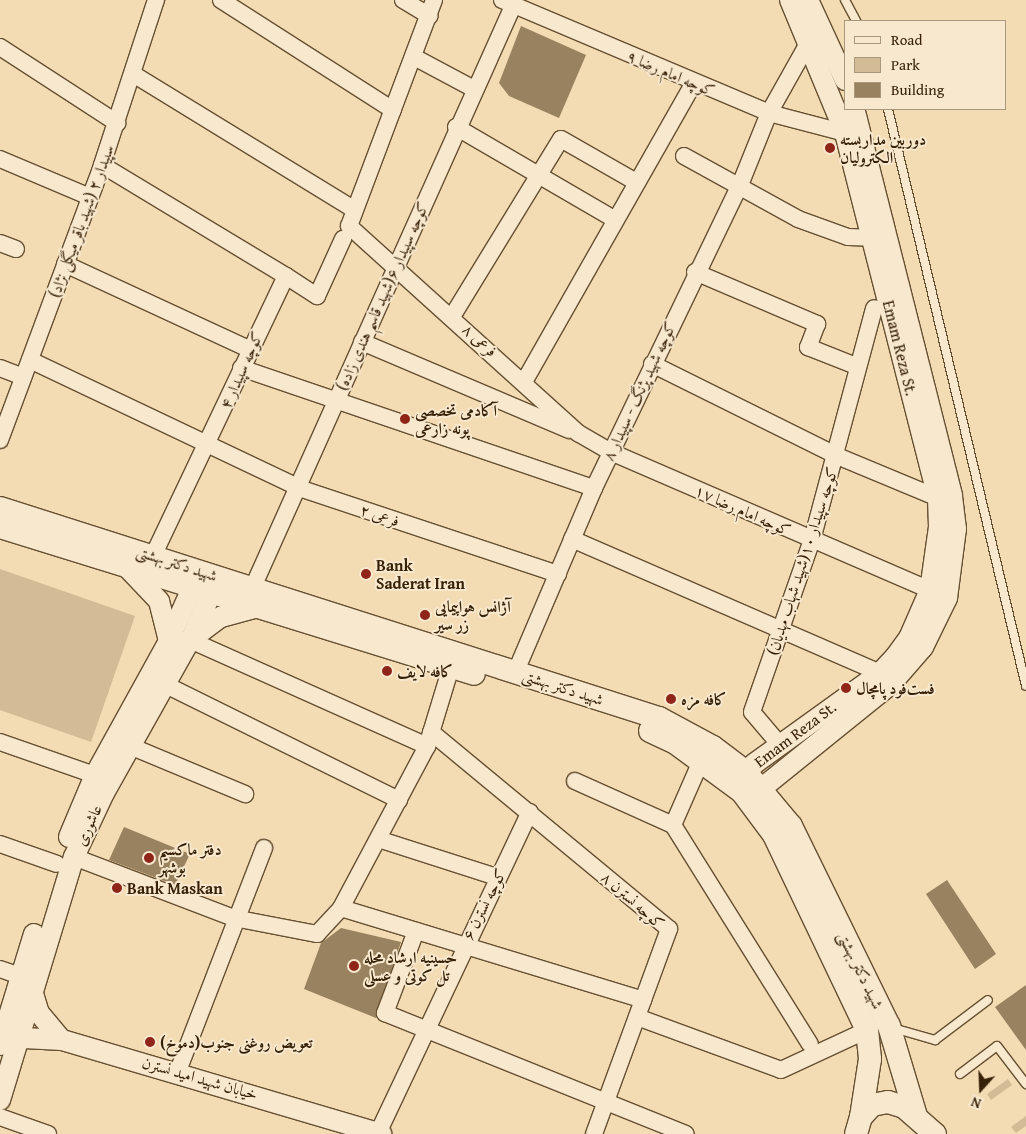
<!DOCTYPE html>
<html>
<head>
<meta charset="utf-8">
<style>
	body { margin:0 }
	#map { position:relative; width:1026px; height:1134px; overflow:hidden; background:#f3dbb3; font-family:"Gentium Book Plus",Amiri,serif }
	div>[style] { position:absolute }
	.green>* { inset:0; background:#d3bb96 }
	.building>* { inset:0; background:#998260 }
	.roads { filter:drop-shadow(1px 0 #665032) drop-shadow(-1px 0 #665032) drop-shadow(0 1px #665032) drop-shadow(0 -1px #665032) }
	.service>* { height:8px; margin:-4px; padding:0 4px; transform-origin:4px; border-radius:4px; background:#f7e8ce }
	.minor>* { height:16px; margin:-8px; padding:0 8px; transform-origin:8px; border-radius:8px; background:#f7e8ce }
	.tertiary>* { height:20px; margin:-10px; padding:0 10px; transform-origin:10px; border-radius:10px; background:#f7e8ce }
	.secondary>* { height:22px; margin:-11px; padding:0 11px; transform-origin:11px; border-radius:11px; background:#f7e8ce }
	.dots>* { width:14px; height:14px; translate:-50% -50%; box-sizing:border-box; border:2px solid #f7e8ce; border-radius:50% }
	span { translate:-50% -50%; white-space:nowrap; text-align:center; line-height:1.15; -webkit-text-stroke:4px #f7e8ce; paint-order:stroke }
	.street-label { font-size:16px; color:#372107 }
	.poi-label { font-size:16px; color:#372107; font-weight:700 }
	.left { translate:0 -50%; text-align:left }
	.legend { position:absolute; left:844px; top:20px; width:162px; height:90px; box-sizing:border-box; background:#f7e8ce; border:1px solid #aa987e; margin:0; padding:6px 9px; list-style:none; font-size:15px; color:#372107 }
	.legend li { display:flex; align-items:center; gap:10px; height:25px }
	.legend b { width:25px; border:1px solid #aa987e }
	.north { position:absolute; left:956px; top:1064px; width:50px; height:50px; -webkit-text-stroke:4px #f7e8ce; paint-order:stroke; rotate:200deg; font-size:14px; font-weight:700; line-height:20px; text-align:center; color:#372107 }
	.north::after { content:''; display:block; margin:auto; width:18px; height:22px; background:#372107; clip-path:polygon(50% 0,100% 100%,50% 72%,0 100%) }
</style>
</head>
<body>
<div id="map">
	<div class="green">
		<i style="clip-path:polygon(0 569px,135px 616px,91px 742px,0 710px)"></i>
		<i style="clip-path:polygon(1008px 1079px,1012px 1085px,991px 1100px,987px 1094px)"></i>
		<i style="clip-path:polygon(1026px 1116px,1026px 1126px,1016px 1133px,1011px 1127px)"></i>
	</div>
	<div class="building">
		<i style="clip-path:polygon(521px 26px,586px 55px,559px 118px,509px 96px,499px 83px)"></i>
		<i style="clip-path:polygon(124px 827px,190px 854px,175px 885px,109px 860px)"></i>
		<i style="clip-path:polygon(947px 880px,996px 954px,975px 969px,926px 894px)"></i>
		<i style="clip-path:polygon(341px 928px,401px 942px,376px 1018px,304px 989px,321px 943px)"></i>
		<i style="clip-path:polygon(1026px 985px,1026px 1050px,995px 1007px)"></i>
	</div>
	<div class="roads">
		<div class="service">
			<i style="left:845px;top:0;width:24px;rotate:62deg"></i>
			<i style="left:888px;top:109px;width:593px;rotate:76.55deg"></i>
			<i style="left:893px;top:1028px;width:44px;rotate:15.9deg"></i>
			<i style="left:935px;top:1040px;width:66px;rotate:-37deg"></i>
			<i style="left:960px;top:1074px;width:46px;rotate:-37.1deg"></i>
			<i style="left:997px;top:1046px;width:48px;rotate:52.7deg"></i>
		</div>
		<div class="minor">
			<i style="left:221px;top:0;width:204px;rotate:32.6deg"></i>
			<i style="left:403px;top:0;width:31px;rotate:31deg"></i>
			<i style="left:434px;top:0;width:241px;rotate:110.6deg"></i>
			<i style="left:349px;top:226px;width:309px;rotate:42.1deg"></i>
			<i style="left:578px;top:433px;width:38px;rotate:30deg"></i>
			<i style="left:611px;top:452px;width:348px;rotate:23.4deg"></i>
			<i style="left:502px;top:0;width:290px;rotate:22.9deg"></i>
			<i style="left:769px;top:113px;width:79px;rotate:14.7deg"></i>
			<i style="left:0;top:47px;width:140px;rotate:33deg"></i>
			<i style="left:414px;top:57px;width:68px;rotate:28.1deg"></i>
			<i style="left:133px;top:74px;width:260px;rotate:31.5deg"></i>
			<i style="left:456px;top:127px;width:183px;rotate:30.2deg"></i>
			<i style="left:684px;top:156px;width:130px;rotate:28.9deg"></i>
			<i style="left:798px;top:219px;width:53px;rotate:19.8deg"></i>
			<i style="left:848px;top:237px;width:25px;rotate:2deg"></i>
			<i style="left:0;top:159px;width:98px;rotate:22.9deg"></i>
			<i style="left:102px;top:165px;width:215px;rotate:31.1deg"></i>
			<i style="left:0;top:243px;width:17px;rotate:21deg"></i>
			<i style="left:65px;top:264px;width:203px;rotate:24.8deg"></i>
			<i style="left:695px;top:272px;width:133px;rotate:23.1deg"></i>
			<i style="left:817px;top:324px;width:25px;rotate:111deg"></i>
			<i style="left:808px;top:347px;width:52px;rotate:21.6deg"></i>
			<i style="left:453px;top:315px;width:206px;rotate:-58.5deg"></i>
			<i style="left:561px;top:139px;width:86px;rotate:29.8deg"></i>
			<i style="left:362px;top:342px;width:225px;rotate:23deg"></i>
			<i style="left:30px;top:360px;width:298px;rotate:25.4deg"></i>
			<i style="left:299px;top:488px;width:273px;rotate:18.4deg"></i>
			<i style="left:652px;top:364px;width:207px;rotate:26.4deg"></i>
			<i style="left:837px;top:456px;width:109px;rotate:22.6deg"></i>
			<i style="left:0;top:368px;width:25px;rotate:21deg"></i>
			<i style="left:241px;top:368px;width:373px;rotate:18.8deg"></i>
			<i style="left:525px;top:380px;width:342px;rotate:-60.4deg"></i>
			<i style="left:0;top:440px;width:293px;rotate:-69.6deg"></i>
			<i style="left:102px;top:165px;width:174px;rotate:-71.9deg"></i>
			<i style="left:572px;top:539px;width:336px;rotate:23.5deg"></i>
			<i style="left:153px;top:556px;width:310px;rotate:-64.6deg"></i>
			<i style="left:286px;top:276px;width:37px;rotate:33deg"></i>
			<i style="left:317px;top:296px;width:63px;rotate:-65.5deg"></i>
			<i style="left:253px;top:587px;width:637px;rotate:-65.89deg"></i>
			<i style="left:190px;top:640px;width:260px;rotate:24.1deg"></i>
			<i style="left:516px;top:671px;width:199px;rotate:-66.9deg"></i>
			<i style="left:594px;top:488px;width:336px;rotate:-64.3deg"></i>
			<i style="left:740px;top:185px;width:78px;rotate:-68.1deg"></i>
			<i style="left:769px;top:113px;width:84px;rotate:-60.7deg"></i>
			<i style="left:166px;top:685px;width:260px;rotate:26.3deg"></i>
			<i style="left:431px;top:732px;width:309px;rotate:39.6deg"></i>
			<i style="left:669px;top:929px;width:218px;rotate:110.1deg"></i>
			<i style="left:0;top:742px;width:101px;rotate:19.2deg"></i>
			<i style="left:780px;top:745px;width:43px;rotate:-130.3deg"></i>
			<i style="left:752px;top:712px;width:182px;rotate:-70.8deg"></i>
			<i style="left:812px;top:540px;width:240px;rotate:-75deg"></i>
			<i style="left:130px;top:746px;width:125px;rotate:22.7deg"></i>
			<i style="left:701px;top:761px;width:70px;rotate:113.6deg"></i>
			<i style="left:673px;top:825px;width:258px;rotate:58deg"></i>
			<i style="left:575px;top:781px;width:107px;rotate:24.2deg"></i>
			<i style="left:378px;top:839px;width:125px;rotate:17.7deg"></i>
			<i style="left:0;top:844px;width:60px;rotate:19.3deg"></i>
			<i style="left:74px;top:857px;width:171px;rotate:20.9deg"></i>
			<i style="left:234px;top:918px;width:85px;rotate:10.9deg"></i>
			<i style="left:317px;top:934px;width:35px;rotate:-47deg"></i>
			<i style="left:341px;top:908px;width:183px;rotate:-62deg"></i>
			<i style="left:427px;top:746px;width:83px;rotate:-73.1deg"></i>
			<i style="left:341px;top:908px;width:316px;rotate:16.9deg"></i>
			<i style="left:416px;top:931px;width:88px;rotate:110.7deg"></i>
			<i style="left:385px;top:1013px;width:324px;rotate:21.9deg"></i>
			<i style="left:0;top:969px;width:21px;rotate:19deg"></i>
			<i style="left:637px;top:1017px;width:153px;rotate:20.2deg"></i>
			<i style="left:781px;top:1070px;width:95px;rotate:-24.9deg"></i>
			<i style="left:178px;top:1071px;width:239px;rotate:-68.9deg"></i>
			<i style="left:0;top:1117px;width:51px;rotate:19.5deg"></i>
			<i style="left:378px;top:1133px;width:355px;rotate:-64.7deg"></i>
		</div>
		<div class="tertiary">
			<i style="left:790px;top:0;width:144px;rotate:67.5deg"></i>
			<i style="left:845px;top:133px;width:377px;rotate:75.7deg"></i>
			<i style="left:938px;top:498px;width:29px;rotate:88deg"></i>
			<i style="left:939px;top:527px;width:64px;rotate:98.1deg"></i>
			<i style="left:930px;top:590px;width:52px;rotate:113.6deg"></i>
			<i style="left:909px;top:638px;width:24px;rotate:126deg"></i>
			<i style="left:895px;top:657px;width:22px;rotate:133deg"></i>
			<i style="left:880px;top:673px;width:155px;rotate:144.2deg"></i>
			<i style="left:754px;top:764px;width:11px;rotate:135deg"></i>
			<i style="left:746px;top:772px;width:20px;rotate:101deg"></i>
			<i style="left:742px;top:792px;width:20px;rotate:-11deg"></i>
			<i style="left:762px;top:788px;width:166px;rotate:-38.9deg"></i>
			<i style="left:891px;top:684px;width:49px;rotate:-49.1deg"></i>
			<i style="left:923px;top:647px;width:55px;rotate:-63.9deg"></i>
			<i style="left:947px;top:598px;width:70px;rotate:-82.6deg"></i>
			<i style="left:956px;top:529px;width:34px;rotate:-97deg"></i>
			<i style="left:952px;top:495px;width:398px;rotate:-104.2deg"></i>
			<i style="left:808px;top:0;width:88px;rotate:65.2deg"></i>
			<i style="left:191px;top:639px;width:50px;rotate:-66.5deg"></i>
			<i style="left:211px;top:593px;width:16px;rotate:-101deg"></i>
			<i style="left:169px;top:640px;width:59px;rotate:-66deg"></i>
			<i style="left:193px;top:586px;width:15px;rotate:-42deg"></i>
			<i style="left:69px;top:837px;width:67px;rotate:-67.2deg"></i>
			<i style="left:95px;top:775px;width:153px;rotate:-61.1deg"></i>
			<i style="left:169px;top:641px;width:41px;rotate:-104deg"></i>
			<i style="left:159px;top:601px;width:47px;rotate:-133.3deg"></i>
			<i style="left:31px;top:987px;width:27px;rotate:73deg"></i>
			<i style="left:39px;top:1013px;width:35px;rotate:50deg"></i>
			<i style="left:4px;top:1037px;width:58px;rotate:3deg"></i>
			<i style="left:62px;top:1040px;width:333px;rotate:16.4deg"></i>
			<i style="left:0;top:1045px;width:116px;rotate:-73deg"></i>
			<i style="left:0;top:1100px;width:254px;rotate:-73.1deg"></i>
			<i style="left:74px;top:857px;width:71px;rotate:-64.9deg"></i>
			<i style="left:104px;top:793px;width:176px;rotate:-60.7deg"></i>
			<i style="left:190px;top:640px;width:39px;rotate:-37deg"></i>
			<i style="left:221px;top:617px;width:38px;rotate:-15deg"></i>
		</div>
		<div class="secondary">
			<i style="left:0;top:508px;width:692px;rotate:17.68deg"></i>
			<i style="left:659px;top:718px;width:61px;rotate:28.2deg"></i>
			<i style="left:713px;top:747px;width:41px;rotate:37.1deg"></i>
			<i style="left:746px;top:772px;width:70px;rotate:50.2deg"></i>
			<i style="left:791px;top:826px;width:223px;rotate:63.9deg"></i>
			<i style="left:889px;top:1026px;width:94px;rotate:73.3deg"></i>
			<i style="left:0;top:527px;width:496px;rotate:17.2deg"></i>
			<i style="left:650px;top:731px;width:26px;rotate:25deg"></i>
			<i style="left:674px;top:742px;width:84px;rotate:36.3deg"></i>
			<i style="left:742px;top:792px;width:54px;rotate:53.3deg"></i>
			<i style="left:774px;top:835px;width:216px;rotate:64.5deg"></i>
			<i style="left:867px;top:1030px;width:29px;rotate:84deg"></i>
			<i style="left:870px;top:1059px;width:59px;rotate:98.8deg"></i>
			<i style="left:856px;top:1134px;width:18px;rotate:-74deg"></i>
			<i style="left:861px;top:1117px;width:16px;rotate:-47deg"></i>
			<i style="left:872px;top:1105px;width:16px;rotate:-11deg"></i>
			<i style="left:888px;top:1102px;width:17px;rotate:17deg"></i>
			<i style="left:904px;top:1107px;width:41px;rotate:41.1deg"></i>
		</div>
	</div>
	<div class="dots">
		<i style="left:830px;top:148px;background:#8f2418"></i>
		<i style="left:405px;top:419px;background:#8f2418"></i>
		<i style="left:366px;top:574px;background:#8f2418"></i>
		<i style="left:425px;top:615px;background:#8f2418"></i>
		<i style="left:387px;top:671px;background:#8f2418"></i>
		<i style="left:846px;top:688px;background:#8f2418"></i>
		<i style="left:671px;top:699px;background:#8f2418"></i>
		<i style="left:149px;top:858px;background:#8f2418"></i>
		<i style="left:117px;top:888px;background:#8f2418"></i>
		<i style="left:354px;top:966px;background:#8f2418"></i>
		<i style="left:150px;top:1042px;background:#8f2418"></i>
	</div>
	<div class="street-label">
		<span style="left:671px;top:73px;rotate:23deg">کوچه امام رضا ۹</span>
		<span style="left:81px;top:221px;rotate:-70deg">سپیدار ۲ (شهید باقر میگلی نژاد)</span>
		<span style="left:382px;top:296px;rotate:-66deg">کوچه سپیدار ۶(شهید قاسم هندی زاده)</span>
		<span style="left:480px;top:340px;rotate:42deg">فرعی ۸</span>
		<span style="left:900px;top:348px;rotate:76deg">Emam Reza St.</span>
		<span style="left:241px;top:370px;rotate:-66deg">کوچه سپیدار ۴</span>
		<span style="left:639px;top:391px;rotate:-65deg">کوچه شهید پژنگ - سپیدار ۸</span>
		<span style="left:743px;top:510px;rotate:24deg">کوچه امام رضا ۱۷</span>
		<span style="left:380px;top:515px;rotate:18deg">فرعی ۲</span>
		<span style="left:802px;top:561px;rotate:-72deg">کوچه سپیدار ۱۰(شهید شهاب مهدیان)</span>
		<span style="left:177px;top:563px;rotate:18deg">شهید دکتر بهشتی</span>
		<span style="left:563px;top:687px;rotate:18deg">شهید دکتر بهشتی</span>
		<span style="left:795px;top:734px;rotate:-37deg">Emam Reza St.</span>
		<span style="left:88px;top:825px;rotate:-65deg">عاشوری</span>
		<span style="left:633px;top:900px;rotate:41deg">کوچه نسترن ۸</span>
		<span style="left:484px;top:904px;rotate:-63deg">کوچه نسترن ۶</span>
		<span style="left:861px;top:970px;rotate:64deg">شهید دکتر بهشتی</span>
		<span style="left:200px;top:1078px;rotate:16deg">خیابان شهید امید نسترن</span>
	</div>
	<div class="poi-label">
		<span class="left" style="left:840px;top:148px">دوربین مداربسته<br>الکترولیان</span>
		<span class="left" style="left:415px;top:419px">آکادمی تخصصی<br>پونه زارعی</span>
		<span class="left" style="left:376px;top:574px">Bank<br>Saderat Iran</span>
		<span class="left" style="left:435px;top:615px">آژانس هواپیمایی<br>زر سیر</span>
		<span class="left" style="left:397px;top:671px">کافه لایف</span>
		<span class="left" style="left:856px;top:688px">فست‌فود پامچال</span>
		<span class="left" style="left:681px;top:699px">کافه مزه</span>
		<span class="left" style="left:159px;top:858px">دفتر ماکسیم<br>بوشهر</span>
		<span class="left" style="left:127px;top:888px">Bank Maskan</span>
		<span class="left" style="left:364px;top:966px">حسینیه ارشاد محله<br>تل کوتی و عسلی</span>
		<span class="left" style="left:160px;top:1042px">تعويض روغنی جنوب(دموخ)</span>
	</div>
	<ul class="legend">
	<li><b style="height:6px;background:#f7e8ce"></b>Road</li>
	<li><b style="height:14px;background:#d3bb96"></b>Park</li>
	<li><b style="height:14px;background:#998260"></b>Building</li>
	</ul>
	<div class="north">N</div>
</div>
</body>
</html>
